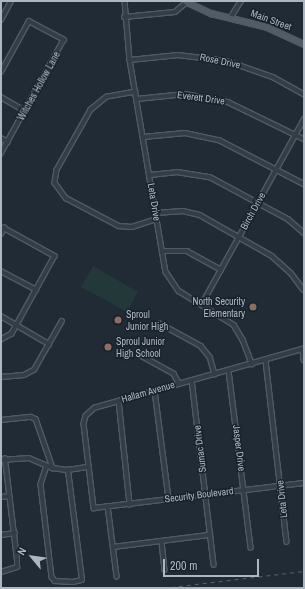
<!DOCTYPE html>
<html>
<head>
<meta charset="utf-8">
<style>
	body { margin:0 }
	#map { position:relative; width:305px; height:589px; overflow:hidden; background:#202b36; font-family:"Archivo Narrow",sans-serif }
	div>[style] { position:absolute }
	.green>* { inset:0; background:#233838 }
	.roads { filter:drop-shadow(1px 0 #515a64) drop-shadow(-1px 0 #515a64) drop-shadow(0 1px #515a64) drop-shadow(0 -1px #515a64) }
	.minor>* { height:3.5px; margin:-1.75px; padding:0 1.75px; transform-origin:1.75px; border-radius:1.75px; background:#333d46 }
	.major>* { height:4.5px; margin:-2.25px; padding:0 2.25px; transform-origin:2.25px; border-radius:2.25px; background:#515c67 }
	.rail>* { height:1px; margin-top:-0.5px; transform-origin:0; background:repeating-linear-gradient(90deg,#55616d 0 4px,transparent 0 8px) }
	.dots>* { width:11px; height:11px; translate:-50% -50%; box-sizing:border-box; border:2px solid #19222b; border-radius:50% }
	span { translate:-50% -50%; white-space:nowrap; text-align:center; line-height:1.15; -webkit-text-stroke:3px #19222b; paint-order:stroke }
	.street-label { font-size:10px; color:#adb7c3 }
	.poi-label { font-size:10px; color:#adb7c3 }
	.right { translate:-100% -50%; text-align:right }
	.left { translate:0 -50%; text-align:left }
	.frame { position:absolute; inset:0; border:2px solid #adb7c3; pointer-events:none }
	.north { position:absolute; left:12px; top:537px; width:40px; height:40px; -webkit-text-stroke:3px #19222b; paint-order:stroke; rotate:299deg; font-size:11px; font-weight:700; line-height:16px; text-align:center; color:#adb7c3 }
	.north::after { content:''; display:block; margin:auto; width:14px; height:18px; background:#adb7c3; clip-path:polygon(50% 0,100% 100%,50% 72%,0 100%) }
	.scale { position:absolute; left:163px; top:559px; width:96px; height:18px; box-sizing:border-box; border:2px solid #adb7c3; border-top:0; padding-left:5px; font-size:12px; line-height:14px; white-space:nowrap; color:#adb7c3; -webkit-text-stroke:3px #19222b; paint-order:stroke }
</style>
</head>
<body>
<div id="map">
	<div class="green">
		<i style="clip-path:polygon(93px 266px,138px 292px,127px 312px,81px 287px)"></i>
	</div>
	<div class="roads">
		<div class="minor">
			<i style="left:125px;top:1px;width:59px;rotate:85.2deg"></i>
			<i style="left:130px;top:60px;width:215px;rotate:80.4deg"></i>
			<i style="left:166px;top:272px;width:23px;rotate:56deg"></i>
			<i style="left:179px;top:291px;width:65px;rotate:31.7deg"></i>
			<i style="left:234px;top:325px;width:17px;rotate:59deg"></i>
			<i style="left:243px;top:340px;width:26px;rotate:69deg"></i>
			<i style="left:124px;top:17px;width:51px;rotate:-5.6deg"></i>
			<i style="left:175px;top:12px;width:16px;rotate:-40deg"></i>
			<i style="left:231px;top:17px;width:19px;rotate:-58deg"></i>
			<i style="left:1px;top:20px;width:21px;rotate:-62deg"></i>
			<i style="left:130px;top:60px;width:48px;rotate:-5.9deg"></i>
			<i style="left:178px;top:55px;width:49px;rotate:7deg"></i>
			<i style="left:227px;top:61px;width:49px;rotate:19.2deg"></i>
			<i style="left:273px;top:77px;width:35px;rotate:29deg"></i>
			<i style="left:1px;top:72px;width:58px;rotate:-61.2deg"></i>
			<i style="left:29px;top:21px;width:40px;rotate:28deg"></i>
			<i style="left:64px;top:40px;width:130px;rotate:118.9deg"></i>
			<i style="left:136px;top:92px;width:29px;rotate:170deg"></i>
			<i style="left:107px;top:97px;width:21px;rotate:141deg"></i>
			<i style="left:91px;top:110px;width:69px;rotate:119.5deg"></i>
			<i style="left:57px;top:170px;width:13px;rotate:99deg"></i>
			<i style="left:55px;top:183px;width:19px;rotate:54deg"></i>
			<i style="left:66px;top:198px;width:60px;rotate:27.8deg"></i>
			<i style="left:119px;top:226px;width:13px;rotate:4deg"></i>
			<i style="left:132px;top:227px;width:26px;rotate:-18deg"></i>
			<i style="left:1px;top:97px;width:28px;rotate:30deg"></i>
			<i style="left:137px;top:99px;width:48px;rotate:-5.9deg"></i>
			<i style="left:185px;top:94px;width:44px;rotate:10.5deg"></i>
			<i style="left:228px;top:102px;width:85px;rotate:26deg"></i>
			<i style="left:143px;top:137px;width:42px;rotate:-5.4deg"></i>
			<i style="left:185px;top:133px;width:35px;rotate:12deg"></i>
			<i style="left:219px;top:140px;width:96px;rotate:27.4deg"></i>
			<i style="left:1px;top:138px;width:8px;rotate:30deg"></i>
			<i style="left:150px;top:175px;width:27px;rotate:-6deg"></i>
			<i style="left:177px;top:172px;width:33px;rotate:9deg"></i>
			<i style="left:210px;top:177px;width:89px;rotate:28.3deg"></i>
			<i style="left:288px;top:219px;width:21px;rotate:41deg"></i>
			<i style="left:156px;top:213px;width:27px;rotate:-4deg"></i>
			<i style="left:183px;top:211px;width:17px;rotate:13deg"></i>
			<i style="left:200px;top:215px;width:83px;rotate:29.7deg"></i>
			<i style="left:272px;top:256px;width:25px;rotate:42deg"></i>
			<i style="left:291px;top:273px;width:21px;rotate:53deg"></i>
			<i style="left:1px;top:234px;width:7px;rotate:-63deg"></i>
			<i style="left:4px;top:228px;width:58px;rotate:28.8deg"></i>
			<i style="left:55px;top:256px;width:89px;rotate:118.9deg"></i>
			<i style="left:12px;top:334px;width:13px;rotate:151deg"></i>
			<i style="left:162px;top:251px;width:25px"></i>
			<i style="left:187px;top:251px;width:39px;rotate:29deg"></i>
			<i style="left:1px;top:271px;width:40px;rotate:28deg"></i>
			<i style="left:202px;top:304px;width:211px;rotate:-61.1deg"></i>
			<i style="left:1px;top:316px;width:56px;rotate:30.3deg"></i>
			<i style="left:159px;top:323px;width:48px;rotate:28.7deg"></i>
			<i style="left:201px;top:346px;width:14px;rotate:51deg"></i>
			<i style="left:210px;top:357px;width:18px;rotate:74deg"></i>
			<i style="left:304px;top:349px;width:217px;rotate:164.2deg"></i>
			<i style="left:95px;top:408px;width:12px;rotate:138deg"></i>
			<i style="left:86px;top:416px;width:8px;rotate:104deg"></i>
			<i style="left:84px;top:424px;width:85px;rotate:83.2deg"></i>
			<i style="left:94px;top:508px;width:211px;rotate:-6.8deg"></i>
			<i style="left:303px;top:350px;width:10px;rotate:84deg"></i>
			<i style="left:140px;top:355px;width:39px;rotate:29deg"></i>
			<i style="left:174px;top:374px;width:10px;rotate:61deg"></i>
			<i style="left:266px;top:361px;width:182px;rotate:83.4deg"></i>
			<i style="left:229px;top:371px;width:178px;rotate:82.9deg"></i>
			<i style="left:1px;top:377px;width:23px;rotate:-5deg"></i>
			<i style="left:24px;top:375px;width:11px;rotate:-27deg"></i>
			<i style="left:34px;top:370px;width:56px;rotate:-60.3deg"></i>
			<i style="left:192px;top:380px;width:186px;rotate:83.2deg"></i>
			<i style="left:155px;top:391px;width:109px;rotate:82.6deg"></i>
			<i style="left:119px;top:401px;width:104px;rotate:83.9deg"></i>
			<i style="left:1px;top:420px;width:30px;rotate:-6deg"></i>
			<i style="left:31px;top:417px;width:5px;rotate:22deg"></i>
			<i style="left:36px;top:419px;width:52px;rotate:70.9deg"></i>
			<i style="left:1px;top:460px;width:28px;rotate:-4deg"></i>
			<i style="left:29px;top:458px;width:26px;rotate:23deg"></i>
			<i style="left:53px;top:468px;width:15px;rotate:8deg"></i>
			<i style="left:68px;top:470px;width:19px;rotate:-9deg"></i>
			<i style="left:47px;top:466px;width:20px;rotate:108deg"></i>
			<i style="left:41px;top:485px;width:93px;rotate:83.2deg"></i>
			<i style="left:52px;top:577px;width:5px;rotate:53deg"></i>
			<i style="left:55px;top:581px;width:18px;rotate:3deg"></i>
			<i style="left:73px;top:582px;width:9px;rotate:-13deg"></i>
			<i style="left:82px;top:580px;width:111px;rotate:-97.3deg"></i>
			<i style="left:1px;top:497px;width:8px;rotate:-7deg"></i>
			<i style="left:108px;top:506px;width:71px;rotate:82.7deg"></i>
			<i style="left:1px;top:535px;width:14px;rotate:-8deg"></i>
			<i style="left:162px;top:542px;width:28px;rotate:84deg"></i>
			<i style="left:113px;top:547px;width:98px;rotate:-7.1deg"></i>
			<i style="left:1px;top:572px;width:17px;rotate:-17deg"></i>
			<i style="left:17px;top:567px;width:7px;rotate:-90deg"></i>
			<i style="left:17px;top:560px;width:102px;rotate:-96.8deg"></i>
		</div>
		<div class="major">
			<i style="left:185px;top:1px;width:29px;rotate:25deg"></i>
			<i style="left:211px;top:13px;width:58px;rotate:14deg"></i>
			<i style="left:267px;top:27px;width:41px;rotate:24.7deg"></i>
		</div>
	</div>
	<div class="rail">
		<i style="left:163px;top:588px;width:142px;rotate:-6.9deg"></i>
	</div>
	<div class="dots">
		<i style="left:253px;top:307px;background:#8d6e63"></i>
		<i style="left:118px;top:320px;background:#8d6e63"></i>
		<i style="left:108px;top:347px;background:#8d6e63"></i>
	</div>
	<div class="street-label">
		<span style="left:271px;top:20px;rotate:20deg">Main Street</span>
		<span style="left:220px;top:61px;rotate:12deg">Rose Drive</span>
		<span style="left:39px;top:86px;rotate:-61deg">Witches Hollow Lane</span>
		<span style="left:201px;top:98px;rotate:8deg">Everett Drive</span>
		<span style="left:154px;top:202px;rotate:81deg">Leta Drive</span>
		<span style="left:253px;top:211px;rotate:-61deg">Birch Drive</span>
		<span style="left:148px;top:392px;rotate:-16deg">Hallam Avenue</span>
		<span style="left:239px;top:448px;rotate:83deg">Jasper Drive</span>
		<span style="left:200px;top:449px;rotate:-97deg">Sumac Drive</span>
		<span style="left:199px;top:495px;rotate:-7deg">Security Boulevard</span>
		<span style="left:282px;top:499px;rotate:-96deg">Leta Drive</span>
	</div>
	<div class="poi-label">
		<span class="right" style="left:245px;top:307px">North Security<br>Elementary</span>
		<span class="left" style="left:126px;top:320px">Sproul<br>Junior High</span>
		<span class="left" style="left:116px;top:347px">Sproul Junior<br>High School</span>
	</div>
	<div class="frame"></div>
	<div class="north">N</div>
	<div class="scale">200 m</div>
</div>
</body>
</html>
